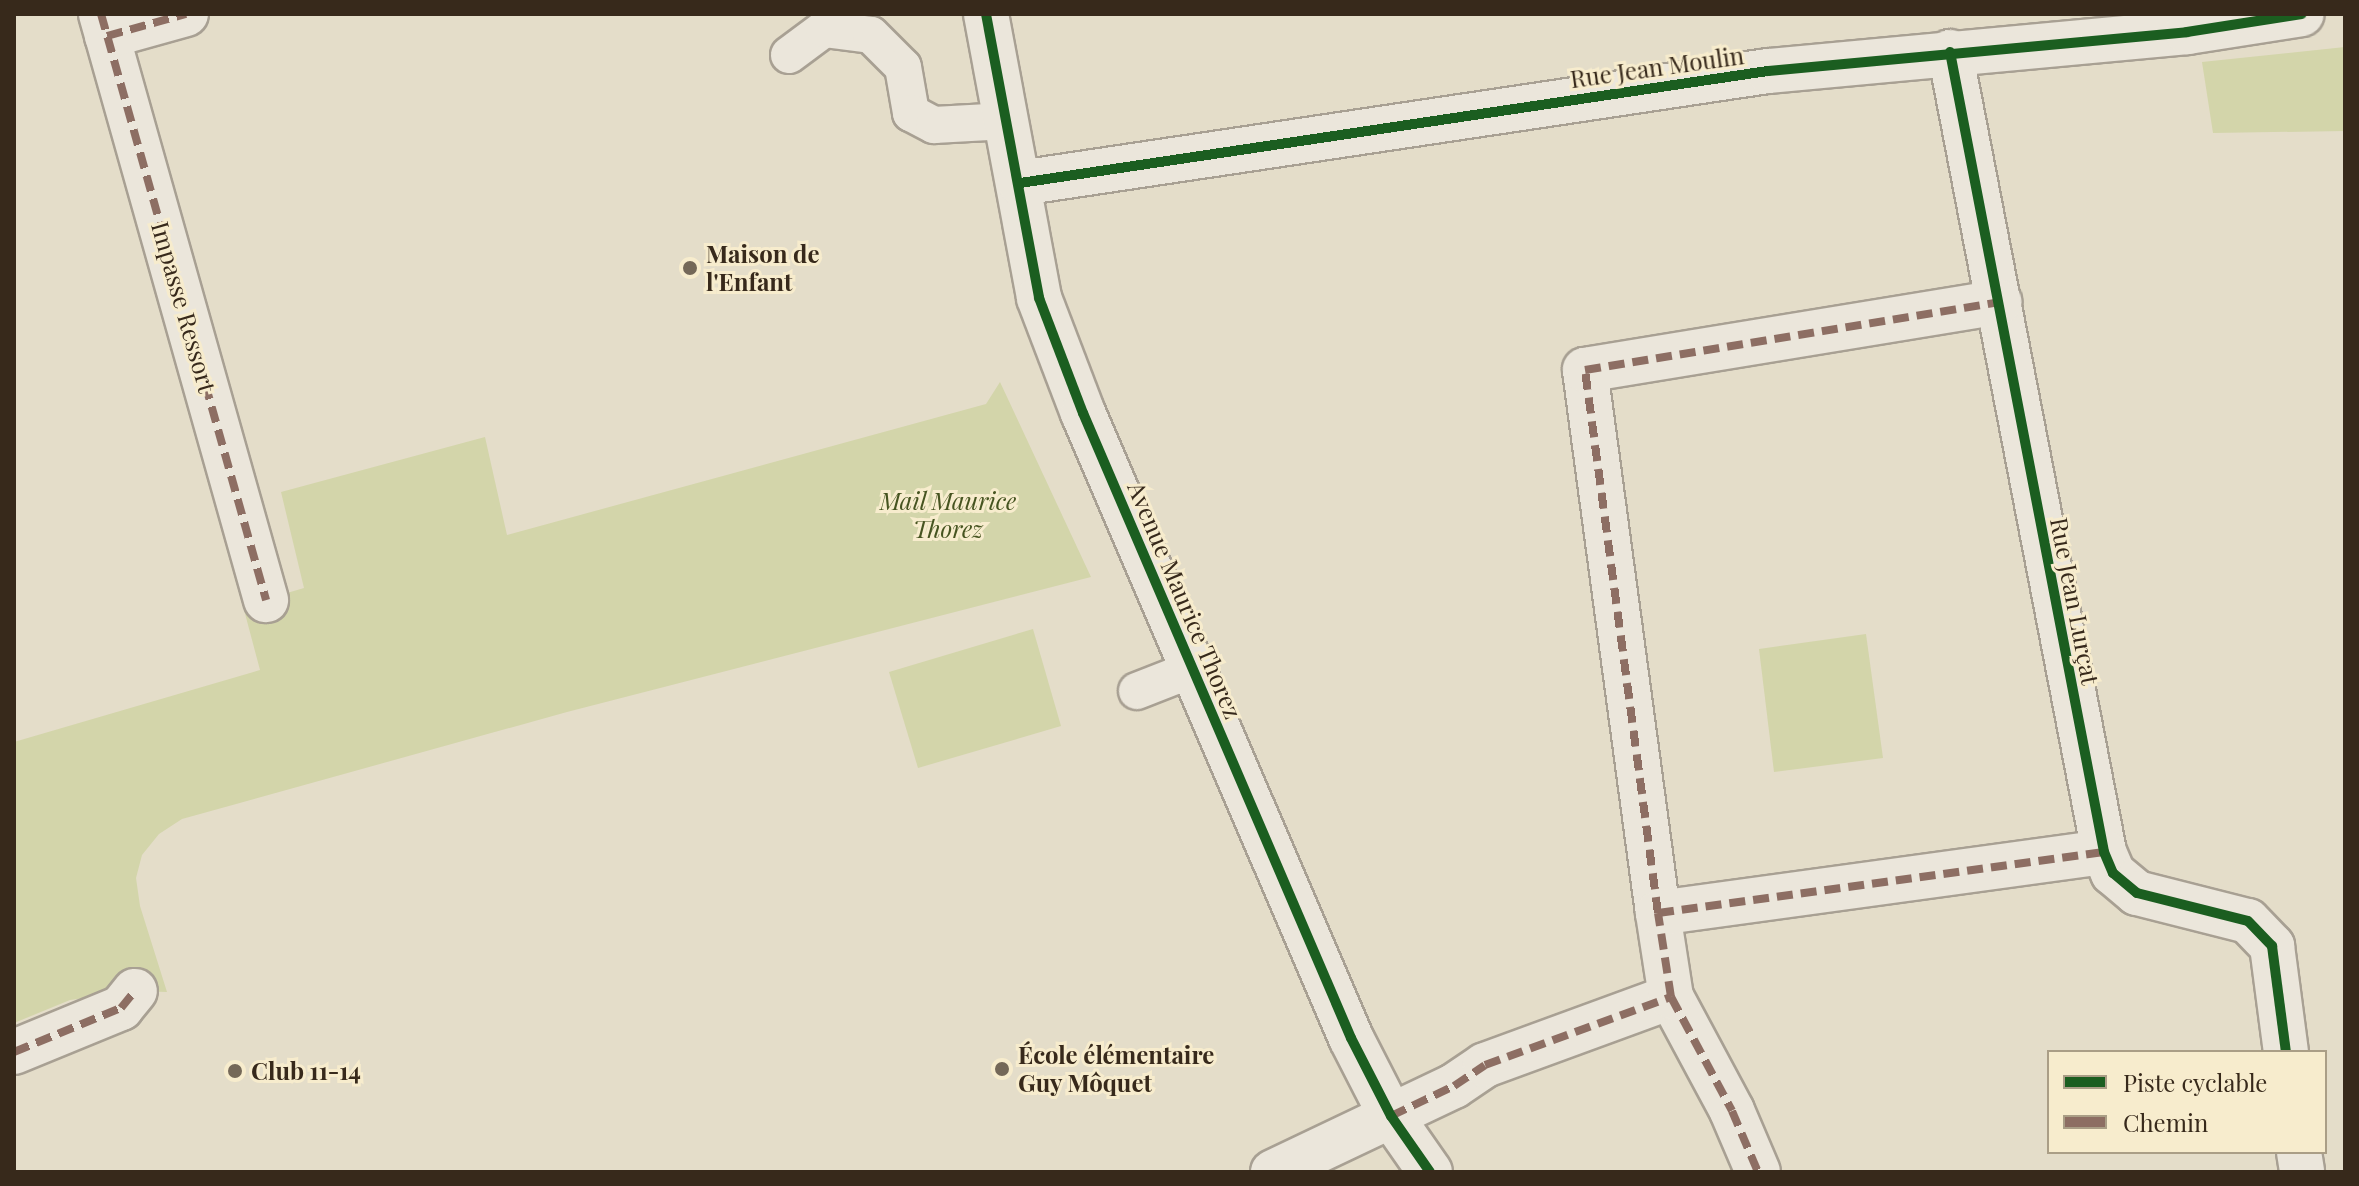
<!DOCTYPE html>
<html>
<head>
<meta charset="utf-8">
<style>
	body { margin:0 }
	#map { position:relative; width:2359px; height:1186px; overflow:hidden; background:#e4ddc9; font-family:"Playfair Display",serif }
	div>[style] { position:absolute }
	.green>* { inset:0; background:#d3d5aa }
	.roads { filter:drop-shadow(2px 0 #a8a093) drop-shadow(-2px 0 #a8a093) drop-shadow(0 2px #a8a093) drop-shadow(0 -2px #a8a093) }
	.lane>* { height:36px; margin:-18px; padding:0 18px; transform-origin:18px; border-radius:18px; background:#ebe6db }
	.street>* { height:44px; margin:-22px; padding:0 22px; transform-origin:22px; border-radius:22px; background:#ebe6db }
	.quiet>* { height:8px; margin-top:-4px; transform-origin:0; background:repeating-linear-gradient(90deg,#8d6e63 0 16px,transparent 0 24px) }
	.cycleway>* { height:10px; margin:-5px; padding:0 5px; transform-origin:5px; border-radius:5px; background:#1b5e20 }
	.dots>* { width:22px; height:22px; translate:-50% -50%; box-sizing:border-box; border:4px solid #f7eccd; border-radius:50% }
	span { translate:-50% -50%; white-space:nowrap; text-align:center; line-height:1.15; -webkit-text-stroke:6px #f7eccd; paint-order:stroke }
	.street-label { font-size:24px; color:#37291b }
	.poi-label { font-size:24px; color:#37291b; font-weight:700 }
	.left { translate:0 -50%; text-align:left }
	.park-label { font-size:24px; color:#465420; font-style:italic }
	.frame { position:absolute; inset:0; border:16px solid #37291b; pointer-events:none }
	.legend { position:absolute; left:2047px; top:1050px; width:280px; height:104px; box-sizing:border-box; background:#f7eccd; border:2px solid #aa9e86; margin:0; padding:10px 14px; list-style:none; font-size:24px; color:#37291b }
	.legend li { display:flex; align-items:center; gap:16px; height:40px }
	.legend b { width:40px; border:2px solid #aa9e86 }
</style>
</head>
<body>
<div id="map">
	<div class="green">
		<i style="clip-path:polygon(2345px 47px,2345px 131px,2213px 133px,2202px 62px)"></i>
		<i style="clip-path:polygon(1000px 382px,1091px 577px,567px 712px,182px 819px,159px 834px,142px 855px,136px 878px,140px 906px,167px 992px,135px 991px,70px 1000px,14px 1023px,14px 742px,260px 670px,243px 606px,304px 588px,281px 492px,485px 437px,507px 535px,986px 404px)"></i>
		<i style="clip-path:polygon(1033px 629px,1061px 726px,918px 768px,889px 672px)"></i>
		<i style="clip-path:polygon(1866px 634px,1883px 758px,1774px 772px,1759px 649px)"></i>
	</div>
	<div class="roads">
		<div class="lane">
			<i style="left:789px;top:55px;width:44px;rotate:-36.6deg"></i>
			<i style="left:824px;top:29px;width:47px;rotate:7.3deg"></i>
			<i style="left:871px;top:35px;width:45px;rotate:45deg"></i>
			<i style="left:903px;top:67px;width:47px;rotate:80.1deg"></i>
			<i style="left:911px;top:113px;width:26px;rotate:28deg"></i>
			<i style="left:934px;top:125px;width:73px;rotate:-3.1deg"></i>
			<i style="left:1137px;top:691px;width:60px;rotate:-21.4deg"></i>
		</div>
		<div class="street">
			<i style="left:101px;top:14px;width:609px;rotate:74.27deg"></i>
			<i style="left:986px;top:14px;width:289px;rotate:79.4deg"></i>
			<i style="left:1039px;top:298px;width:123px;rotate:69.1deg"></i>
			<i style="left:1083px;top:413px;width:680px;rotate:66.79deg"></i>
			<i style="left:1351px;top:1038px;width:88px;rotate:62.9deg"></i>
			<i style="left:1391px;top:1116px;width:68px;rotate:55.1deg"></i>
			<i style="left:107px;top:36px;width:82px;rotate:-15.6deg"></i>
			<i style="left:1950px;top:52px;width:815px;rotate:79.1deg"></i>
			<i style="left:2104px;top:852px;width:23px;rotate:67deg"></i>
			<i style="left:2113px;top:873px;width:31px;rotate:40deg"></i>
			<i style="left:2137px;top:893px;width:114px;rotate:14.2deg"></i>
			<i style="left:2248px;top:921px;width:35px;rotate:46deg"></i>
			<i style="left:2272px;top:946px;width:107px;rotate:82.5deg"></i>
			<i style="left:1020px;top:183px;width:756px;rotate:-8.52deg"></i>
			<i style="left:1768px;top:71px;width:421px;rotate:-5.3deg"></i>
			<i style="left:2187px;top:32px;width:116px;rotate:-8.9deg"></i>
			<i style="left:1658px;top:913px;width:548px;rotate:-97.66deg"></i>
			<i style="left:1585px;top:370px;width:420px;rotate:-9.3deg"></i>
			<i style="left:1671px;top:997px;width:129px;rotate:61.8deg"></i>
			<i style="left:1732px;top:1111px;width:66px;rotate:66.9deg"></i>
			<i style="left:14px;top:1052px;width:116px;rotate:-22.4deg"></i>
			<i style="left:121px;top:1008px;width:22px;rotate:-51deg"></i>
			<i style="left:2299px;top:1152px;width:20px;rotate:81deg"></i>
			<i style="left:1273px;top:1172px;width:200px;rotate:-25.4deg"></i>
			<i style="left:1454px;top:1086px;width:37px;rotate:-34deg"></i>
			<i style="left:1485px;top:1065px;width:198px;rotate:-20.1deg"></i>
			<i style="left:1671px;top:997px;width:85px;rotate:-98.8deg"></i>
			<i style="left:1658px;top:913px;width:450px;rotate:-7.8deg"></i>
		</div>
	</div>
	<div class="quiet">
		<i style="left:101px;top:14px;width:609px;rotate:74.27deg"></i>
		<i style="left:107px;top:36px;width:82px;rotate:-15.6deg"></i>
		<i style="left:1658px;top:913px;width:548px;rotate:-97.66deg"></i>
		<i style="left:1585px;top:370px;width:420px;rotate:-9.3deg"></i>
		<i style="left:1671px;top:997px;width:129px;rotate:61.8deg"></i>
		<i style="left:1732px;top:1111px;width:66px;rotate:66.9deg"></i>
		<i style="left:14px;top:1052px;width:116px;rotate:-22.4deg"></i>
		<i style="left:121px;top:1008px;width:22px;rotate:-51deg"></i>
		<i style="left:1391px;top:1116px;width:70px;rotate:-25.5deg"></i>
		<i style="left:1454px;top:1086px;width:37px;rotate:-34deg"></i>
		<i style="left:1485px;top:1065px;width:198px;rotate:-20.1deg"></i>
		<i style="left:1671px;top:997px;width:85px;rotate:-98.8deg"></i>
		<i style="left:1658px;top:913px;width:450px;rotate:-7.8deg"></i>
	</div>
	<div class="cycleway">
		<i style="left:986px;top:14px;width:289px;rotate:79.4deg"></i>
		<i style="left:1039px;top:298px;width:123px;rotate:69.1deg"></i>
		<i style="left:1083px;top:413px;width:680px;rotate:66.79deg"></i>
		<i style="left:1351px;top:1038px;width:88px;rotate:62.9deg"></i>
		<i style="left:1391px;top:1116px;width:68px;rotate:55.1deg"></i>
		<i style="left:1950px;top:52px;width:815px;rotate:79.1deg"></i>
		<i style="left:2104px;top:852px;width:23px;rotate:67deg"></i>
		<i style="left:2113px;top:873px;width:31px;rotate:40deg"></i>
		<i style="left:2137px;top:893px;width:114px;rotate:14.2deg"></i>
		<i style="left:2248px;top:921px;width:35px;rotate:46deg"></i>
		<i style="left:2272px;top:946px;width:107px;rotate:82.5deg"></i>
		<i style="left:1020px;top:183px;width:756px;rotate:-8.52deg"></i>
		<i style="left:1768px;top:71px;width:421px;rotate:-5.3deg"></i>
		<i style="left:2187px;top:32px;width:116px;rotate:-8.9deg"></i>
	</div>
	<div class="dots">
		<i style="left:690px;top:268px;background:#746858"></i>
		<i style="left:1002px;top:1069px;background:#746858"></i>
		<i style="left:235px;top:1071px;background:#746858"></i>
	</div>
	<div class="street-label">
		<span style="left:1657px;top:67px;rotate:-8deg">Rue Jean Moulin</span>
		<span style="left:184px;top:307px;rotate:74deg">Impasse Ressort</span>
		<span style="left:1185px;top:600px;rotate:67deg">Avenue Maurice Thorez</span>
		<span style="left:2075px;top:601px;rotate:79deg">Rue Jean Lurçat</span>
	</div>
	<div class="poi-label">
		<span class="left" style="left:706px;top:268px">Maison de<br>l'Enfant</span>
		<span class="left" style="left:1018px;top:1069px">École élémentaire<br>Guy Môquet</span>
		<span class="left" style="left:251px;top:1071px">Club 11-14</span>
	</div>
	<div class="park-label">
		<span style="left:948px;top:515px">Mail Maurice<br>Thorez</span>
	</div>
	<div class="frame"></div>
	<ul class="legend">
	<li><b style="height:10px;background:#1b5e20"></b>Piste cyclable</li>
	<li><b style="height:10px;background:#8d6e63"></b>Chemin</li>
	</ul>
</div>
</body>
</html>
